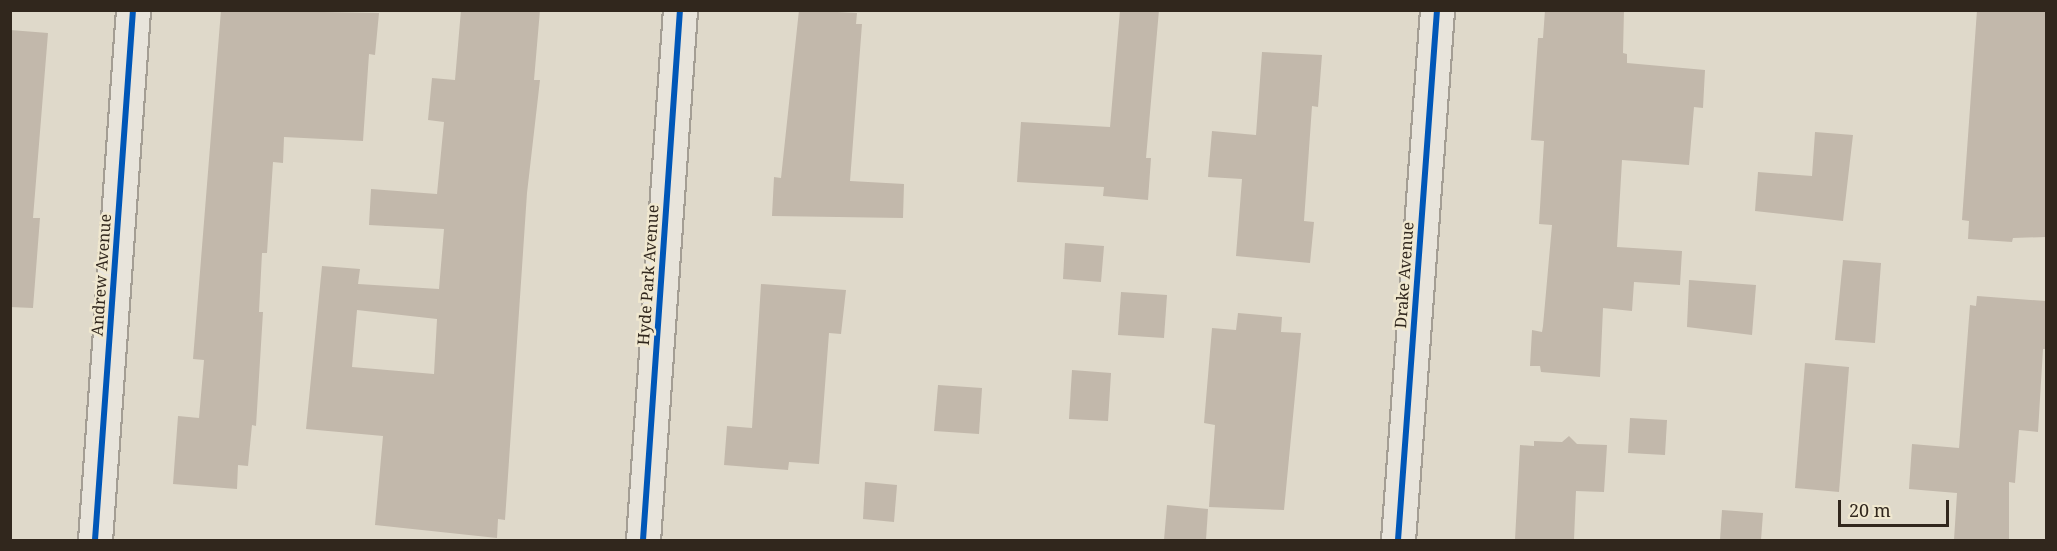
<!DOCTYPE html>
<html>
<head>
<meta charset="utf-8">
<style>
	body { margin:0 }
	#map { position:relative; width:2057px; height:551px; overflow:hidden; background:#dfd9ca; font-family:"Noto Serif",serif }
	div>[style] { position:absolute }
	.building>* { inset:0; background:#c2b8ab }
	.roads { filter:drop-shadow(2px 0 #a49e94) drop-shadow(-2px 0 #a49e94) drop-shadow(0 2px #a49e94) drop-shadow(0 -2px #a49e94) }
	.minor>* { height:33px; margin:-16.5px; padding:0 16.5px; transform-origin:16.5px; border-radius:16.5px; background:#e8e4db }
	.cycleway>* { height:6px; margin:-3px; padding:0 3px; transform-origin:3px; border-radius:3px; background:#0057b8 }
	span { translate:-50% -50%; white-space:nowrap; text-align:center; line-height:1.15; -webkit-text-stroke:5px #f0e8d0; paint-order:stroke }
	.street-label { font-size:16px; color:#31271d }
	.frame { position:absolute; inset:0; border:12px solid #31271d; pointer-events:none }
	.scale { position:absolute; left:1838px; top:500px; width:111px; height:27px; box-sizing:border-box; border:3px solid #31271d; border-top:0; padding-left:8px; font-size:18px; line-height:21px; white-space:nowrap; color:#31271d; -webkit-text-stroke:4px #f0e8d0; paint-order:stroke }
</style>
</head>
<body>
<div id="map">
	<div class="building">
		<i style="clip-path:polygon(221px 10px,379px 13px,375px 55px,369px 54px,363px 141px,284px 137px,283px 163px,273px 162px,267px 253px,262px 253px,259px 312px,263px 312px,256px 426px,252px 425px,248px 466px,238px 465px,237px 489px,173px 484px,178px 416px,199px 418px,204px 360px,193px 359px)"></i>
		<i style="clip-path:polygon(evenodd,461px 10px,540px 10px,534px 80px,540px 80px,527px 193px,505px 520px,498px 519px,497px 538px,375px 525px,383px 436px,306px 429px,322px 266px,360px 269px,358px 284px,439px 289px,444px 229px,369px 225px,371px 189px,437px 194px,444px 122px,428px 120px,432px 78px,455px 80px,461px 10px,357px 310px,437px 319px,434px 374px,352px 367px,357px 310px)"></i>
		<i style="clip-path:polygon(799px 10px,857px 13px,856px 24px,862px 24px,850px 181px,904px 184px,903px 218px,772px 216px,774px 177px,781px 178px)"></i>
		<i style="clip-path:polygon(1120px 10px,1159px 10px,1146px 158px,1151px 158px,1148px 200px,1103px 196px,1104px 187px,1017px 182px,1021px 122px,1110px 127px)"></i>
		<i style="clip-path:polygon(1545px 10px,1624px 10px,1623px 53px,1627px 54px,1627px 63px,1705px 70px,1703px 108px,1694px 107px,1689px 165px,1622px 160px,1617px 247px,1682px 251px,1680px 285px,1634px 282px,1632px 311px,1603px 308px,1600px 377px,1541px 372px,1540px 366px,1530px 366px,1532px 330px,1542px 332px,1543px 326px,1552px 225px,1539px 224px,1544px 141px,1531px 140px,1538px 38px,1543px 38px)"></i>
		<i style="clip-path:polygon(1977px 10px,2046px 10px,2046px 237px,2013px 238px,2012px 242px,1968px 239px,1969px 221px,1962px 220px)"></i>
		<i style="clip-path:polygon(10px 30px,48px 33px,33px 218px,40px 218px,33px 308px,10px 307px)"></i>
		<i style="clip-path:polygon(1262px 52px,1322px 55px,1318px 107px,1312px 106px,1304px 221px,1314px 222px,1310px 263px,1236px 256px,1242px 179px,1208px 177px,1212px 131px,1256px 135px)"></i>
		<i style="clip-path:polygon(1815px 132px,1853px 135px,1843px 221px,1755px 211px,1758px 172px,1812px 176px)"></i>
		<i style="clip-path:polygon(1065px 243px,1104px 246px,1101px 282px,1063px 279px)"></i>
		<i style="clip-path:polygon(1843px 260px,1881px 263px,1875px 343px,1835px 340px)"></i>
		<i style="clip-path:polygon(1689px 280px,1756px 285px,1752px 335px,1687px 327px)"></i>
		<i style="clip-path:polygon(761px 284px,846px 290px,841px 334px,829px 333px,819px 464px,789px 462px,788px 470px,724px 465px,727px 426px,752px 428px)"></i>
		<i style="clip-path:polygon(1121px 292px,1167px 295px,1164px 338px,1118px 335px)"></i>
		<i style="clip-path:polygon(1977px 296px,2046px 301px,2046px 349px,2043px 349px,2038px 432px,2019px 430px,2015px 483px,2009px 482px,2009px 540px,1954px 540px,1957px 493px,1909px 489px,1912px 444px,1959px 448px,1970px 305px,1976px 306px)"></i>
		<i style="clip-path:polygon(1238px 313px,1282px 317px,1281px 332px,1301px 333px,1284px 510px,1209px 507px,1215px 425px,1204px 423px,1212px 328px,1236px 330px)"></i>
		<i style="clip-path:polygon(1805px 363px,1849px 367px,1839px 492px,1795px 488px)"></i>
		<i style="clip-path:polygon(1072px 370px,1111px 373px,1108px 421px,1069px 419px)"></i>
		<i style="clip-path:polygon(938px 385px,982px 388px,979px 434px,934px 431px)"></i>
		<i style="clip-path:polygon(1630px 418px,1667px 420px,1665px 455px,1628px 453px)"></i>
		<i style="clip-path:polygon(1569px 436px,1577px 444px,1607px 445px,1604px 492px,1576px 491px,1574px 540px,1515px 540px,1520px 445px,1534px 446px,1534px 441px,1562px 442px)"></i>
		<i style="clip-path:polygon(865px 482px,897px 485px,894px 522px,863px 519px)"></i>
		<i style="clip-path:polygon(1167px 505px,1208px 509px,1206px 540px,1164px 540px)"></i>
		<i style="clip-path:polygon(1722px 510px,1763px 513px,1761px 540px,1720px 540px)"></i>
	</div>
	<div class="roads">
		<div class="minor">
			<i style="left:95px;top:540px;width:531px;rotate:-85.9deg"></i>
			<i style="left:643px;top:540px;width:531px;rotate:-86.01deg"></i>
			<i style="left:1398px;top:540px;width:531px;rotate:-85.79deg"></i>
		</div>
	</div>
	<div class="cycleway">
		<i style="left:95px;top:540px;width:531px;rotate:-85.9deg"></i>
		<i style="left:643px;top:540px;width:531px;rotate:-86.01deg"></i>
		<i style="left:1398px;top:540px;width:531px;rotate:-85.79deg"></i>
	</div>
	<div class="street-label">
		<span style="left:101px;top:275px;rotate:-86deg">Andrew Avenue</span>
		<span style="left:648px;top:275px;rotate:-86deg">Hyde Park Avenue</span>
		<span style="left:1404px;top:275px;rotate:-86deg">Drake Avenue</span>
	</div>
	<div class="frame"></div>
	<div class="scale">20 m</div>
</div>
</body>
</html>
